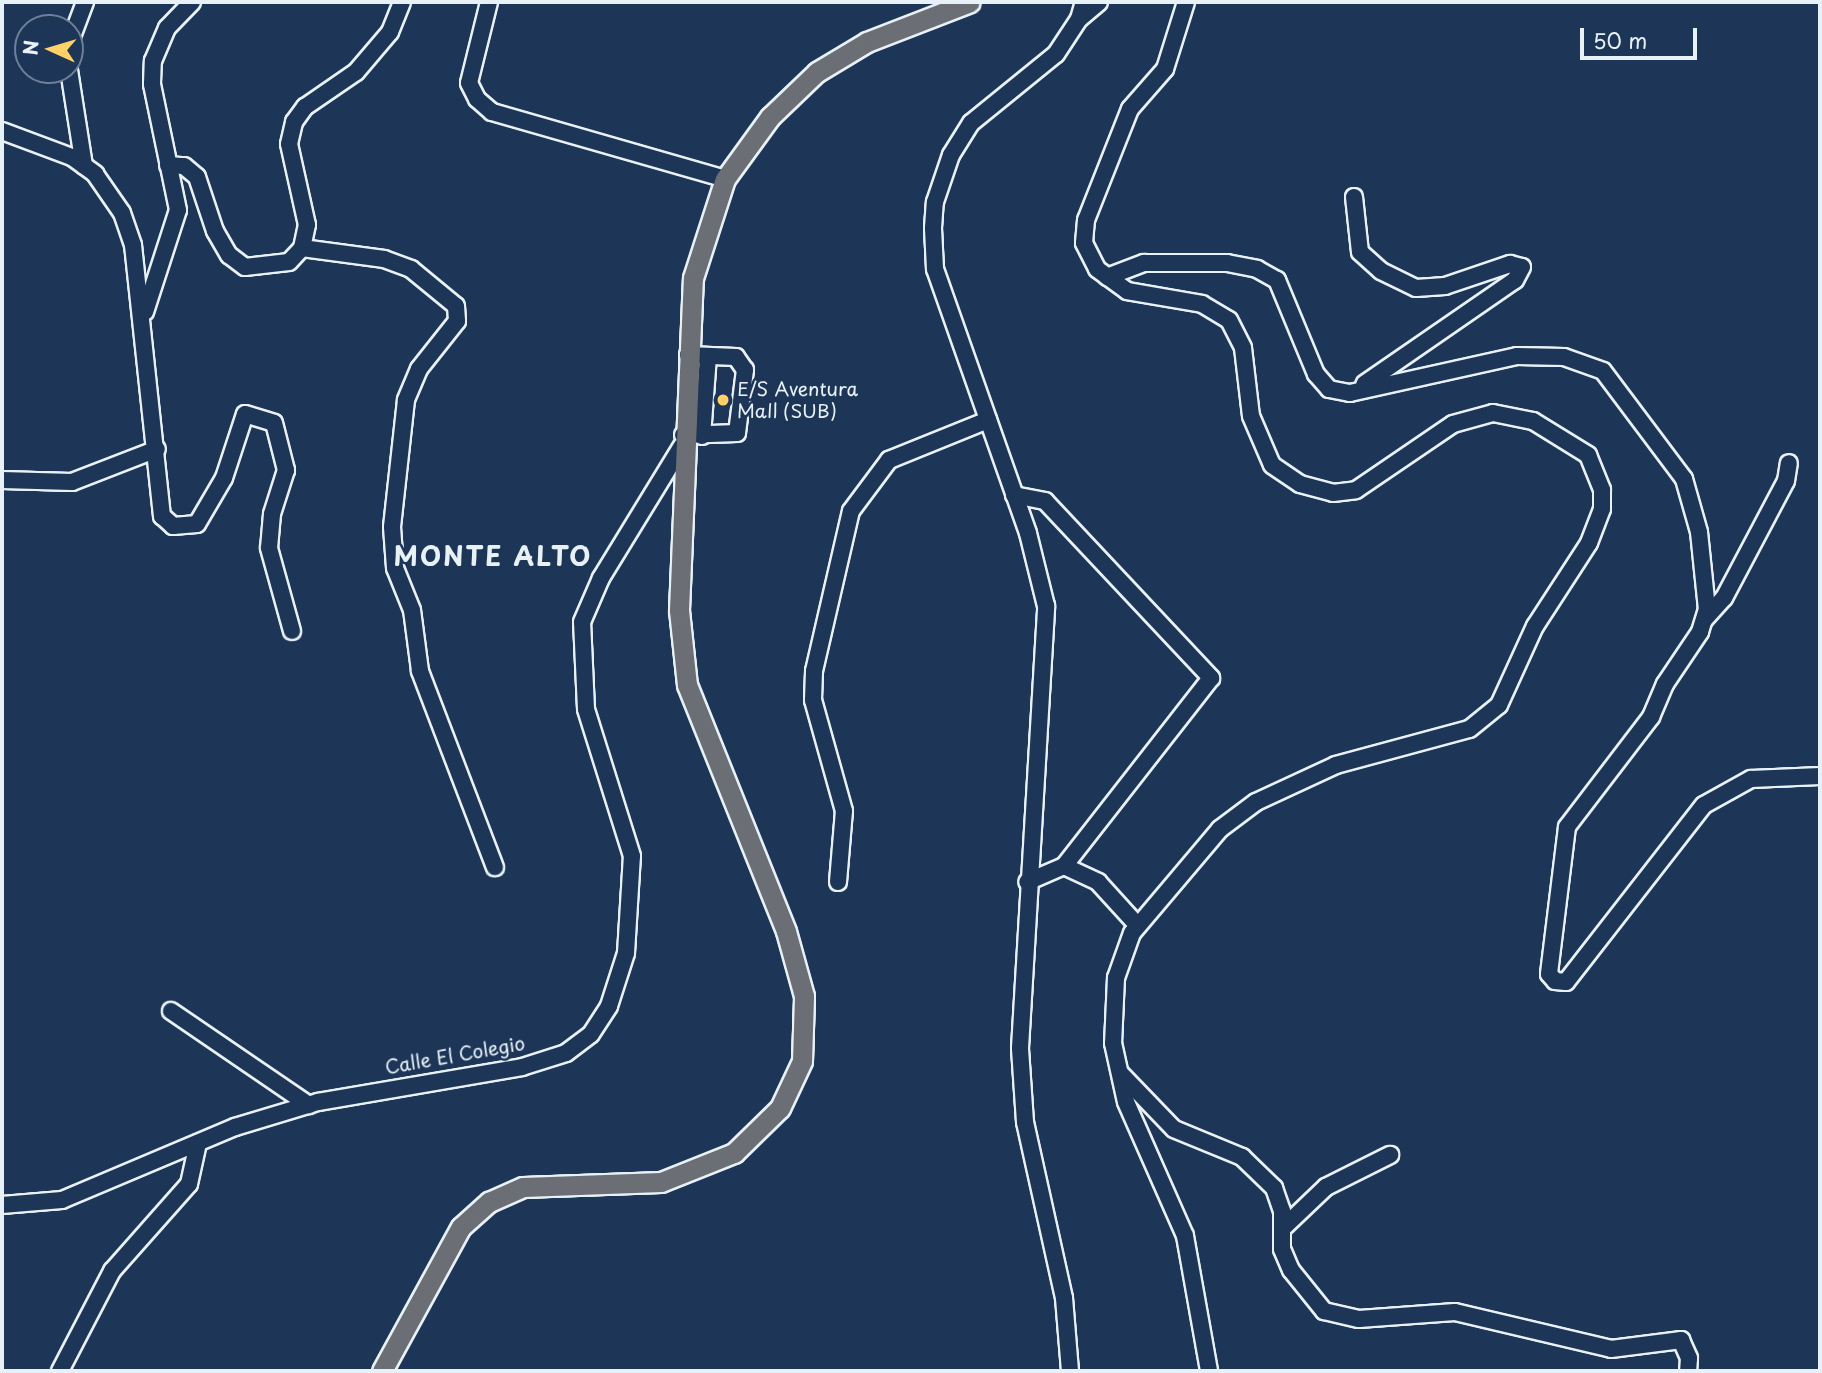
<!DOCTYPE html>
<html>
<head>
<meta charset="utf-8">
<style>
	body { margin:0 }
	#map { position:relative; width:1822px; height:1373px; overflow:hidden; background:#1d3557; font-family:"Playpen Sans",sans-serif }
	div>[style] { position:absolute }
	.roads { filter:drop-shadow(2px 0 #e8f1f8) drop-shadow(-2px 0 #e8f1f8) drop-shadow(0 2px #e8f1f8) drop-shadow(0 -2px #e8f1f8) }
	.minor>* { height:16px; margin:-8px; padding:0 8px; transform-origin:8px; border-radius:8px; background:#1d3557 }
	.major>* { height:19px; margin:-9.5px; padding:0 9.5px; transform-origin:9.5px; border-radius:9.5px; background:#6b6f75 }
	.dots>* { width:19px; height:19px; translate:-50% -50%; box-sizing:border-box; border:4px solid #1d3557; border-radius:50% }
	span { translate:-50% -50%; white-space:nowrap; text-align:center; line-height:1.15; -webkit-text-stroke:5px #1d3557; paint-order:stroke }
	.poi-label { font-size:19px; color:#e8f1f8 }
	.left { translate:0 -50%; text-align:left }
	.street-label { font-size:19px; color:#e8f1f8 }
	.district-label { font-size:26px; color:#e8f1f8; font-weight:700; letter-spacing:2px }
	.frame { position:absolute; inset:0; border:4px solid #e8f1f8; pointer-events:none }
	.north { position:absolute; left:14px; top:14px; width:70px; height:70px; box-sizing:border-box; background:#1d3557; border:2px solid #6e8097; border-radius:50%; rotate:274deg; font-size:19px; font-weight:700; line-height:28px; text-align:center; color:#e8f1f8 }
	.north::after { content:''; display:block; margin:auto; width:24px; height:32px; background:#ffd166; clip-path:polygon(50% 0,100% 100%,50% 72%,0 100%) }
	.scale { position:absolute; left:1580px; top:28px; width:117px; height:32px; box-sizing:border-box; border:4px solid #e8f1f8; border-top:0; padding-left:9px; font-size:21px; line-height:24px; white-space:nowrap; color:#e8f1f8; -webkit-text-stroke:5px #1d3557; paint-order:stroke }
</style>
</head>
<body>
<div id="map">
	<div class="roads">
		<div class="minor">
			<i style="left:489px;top:2px;width:83px;rotate:103.9deg"></i>
			<i style="left:469px;top:83px;width:18px;rotate:63deg"></i>
			<i style="left:477px;top:99px;width:20px;rotate:41deg"></i>
			<i style="left:492px;top:112px;width:242px;rotate:16deg"></i>
			<i style="left:1186px;top:2px;width:70px;rotate:107.4deg"></i>
			<i style="left:1165px;top:69px;width:53px;rotate:131.2deg"></i>
			<i style="left:1130px;top:109px;width:119px;rotate:111.6deg"></i>
			<i style="left:1086px;top:220px;width:23px;rotate:95deg"></i>
			<i style="left:1084px;top:243px;width:29px;rotate:63deg"></i>
			<i style="left:1097px;top:269px;width:37px;rotate:36deg"></i>
			<i style="left:1127px;top:291px;width:76px;rotate:9.8deg"></i>
			<i style="left:1202px;top:304px;width:31px;rotate:31deg"></i>
			<i style="left:1229px;top:320px;width:31px;rotate:63deg"></i>
			<i style="left:1243px;top:348px;width:68px;rotate:83.3deg"></i>
			<i style="left:1251px;top:416px;width:53px;rotate:66.8deg"></i>
			<i style="left:1272px;top:465px;width:34px;rotate:34deg"></i>
			<i style="left:1300px;top:484px;width:34px;rotate:15deg"></i>
			<i style="left:1333px;top:493px;width:23px;rotate:-7deg"></i>
			<i style="left:1356px;top:490px;width:117px;rotate:-34.2deg"></i>
			<i style="left:1453px;top:424px;width:41px;rotate:-15.4deg"></i>
			<i style="left:1493px;top:413px;width:41px;rotate:11.3deg"></i>
			<i style="left:1533px;top:421px;width:65px;rotate:31.7deg"></i>
			<i style="left:1588px;top:455px;width:38px;rotate:68deg"></i>
			<i style="left:1602px;top:490px;width:19px;rotate:90deg"></i>
			<i style="left:1602px;top:509px;width:36px;rotate:111deg"></i>
			<i style="left:1589px;top:543px;width:99px;rotate:123deg"></i>
			<i style="left:1535px;top:626px;width:87px;rotate:114.5deg"></i>
			<i style="left:1499px;top:705px;width:38px;rotate:141deg"></i>
			<i style="left:1469px;top:729px;width:138px;rotate:164.9deg"></i>
			<i style="left:1336px;top:765px;width:88px;rotate:155.2deg"></i>
			<i style="left:1256px;top:802px;width:45px;rotate:143.1deg"></i>
			<i style="left:1220px;top:829px;width:136px;rotate:130.2deg"></i>
			<i style="left:1132px;top:933px;width:48px;rotate:109.6deg"></i>
			<i style="left:1116px;top:978px;width:65px;rotate:92.6deg"></i>
			<i style="left:1113px;top:1043px;width:60px;rotate:77.6deg"></i>
			<i style="left:1126px;top:1102px;width:146px;rotate:66.2deg"></i>
			<i style="left:1185px;top:1236px;width:137px;rotate:79.9deg"></i>
			<i style="left:1079px;top:19px;width:26px;rotate:-40deg"></i>
			<i style="left:70px;top:42px;width:43px;rotate:-69.4deg"></i>
			<i style="left:69px;top:70px;width:97px;rotate:81.1deg"></i>
			<i style="left:2px;top:131px;width:75px;rotate:20.4deg"></i>
			<i style="left:72px;top:157px;width:29px;rotate:36deg"></i>
			<i style="left:95px;top:174px;width:47px;rotate:55.3deg"></i>
			<i style="left:122px;top:213px;width:34px;rotate:71deg"></i>
			<i style="left:133px;top:245px;width:273px;rotate:83.9deg"></i>
			<i style="left:162px;top:516px;width:15px;rotate:42deg"></i>
			<i style="left:173px;top:526px;width:24px;rotate:-5deg"></i>
			<i style="left:197px;top:524px;width:53px;rotate:-59.6deg"></i>
			<i style="left:224px;top:478px;width:67px;rotate:-71.8deg"></i>
			<i style="left:245px;top:414px;width:30px;rotate:17deg"></i>
			<i style="left:274px;top:423px;width:49px;rotate:75.7deg"></i>
			<i style="left:286px;top:470px;width:46px;rotate:107.7deg"></i>
			<i style="left:272px;top:514px;width:34px;rotate:95deg"></i>
			<i style="left:269px;top:548px;width:86px;rotate:74.5deg"></i>
			<i style="left:168px;top:165px;width:16px;rotate:4deg"></i>
			<i style="left:184px;top:166px;width:17px;rotate:40deg"></i>
			<i style="left:197px;top:177px;width:57px;rotate:71.6deg"></i>
			<i style="left:215px;top:231px;width:28px;rotate:60deg"></i>
			<i style="left:229px;top:255px;width:20px;rotate:37deg"></i>
			<i style="left:245px;top:267px;width:44px;rotate:-6.5deg"></i>
			<i style="left:289px;top:262px;width:19px;rotate:-47deg"></i>
			<i style="left:302px;top:248px;width:24px;rotate:-78deg"></i>
			<i style="left:307px;top:225px;width:83px;rotate:-102.5deg"></i>
			<i style="left:289px;top:144px;width:23px;rotate:-77deg"></i>
			<i style="left:294px;top:122px;width:19px;rotate:-54deg"></i>
			<i style="left:305px;top:107px;width:62px;rotate:-34.5deg"></i>
			<i style="left:356px;top:72px;width:52px;rotate:-49.6deg"></i>
			<i style="left:390px;top:32px;width:32px;rotate:-68deg"></i>
			<i style="left:1354px;top:197px;width:55px;rotate:83.8deg"></i>
			<i style="left:1360px;top:252px;width:28px;rotate:42deg"></i>
			<i style="left:1381px;top:271px;width:39px;rotate:26deg"></i>
			<i style="left:1416px;top:288px;width:29px;rotate:-4deg"></i>
			<i style="left:1445px;top:286px;width:69px;rotate:-18.7deg"></i>
			<i style="left:1510px;top:264px;width:12px;rotate:14deg"></i>
			<i style="left:1522px;top:267px;width:15px;rotate:118deg"></i>
			<i style="left:1515px;top:280px;width:183px;rotate:145.4deg"></i>
			<i style="left:302px;top:248px;width:83px;rotate:7.6deg"></i>
			<i style="left:384px;top:259px;width:29px;rotate:20deg"></i>
			<i style="left:411px;top:269px;width:58px;rotate:39.4deg"></i>
			<i style="left:456px;top:306px;width:15px;rotate:86deg"></i>
			<i style="left:457px;top:321px;width:61px;rotate:128.4deg"></i>
			<i style="left:419px;top:369px;width:34px;rotate:113deg"></i>
			<i style="left:406px;top:400px;width:128px;rotate:96.3deg"></i>
			<i style="left:392px;top:527px;width:41px;rotate:85.8deg"></i>
			<i style="left:395px;top:568px;width:45px;rotate:68deg"></i>
			<i style="left:412px;top:610px;width:62px;rotate:82.5deg"></i>
			<i style="left:420px;top:671px;width:210px;rotate:69.1deg"></i>
			<i style="left:1107px;top:277px;width:40px;rotate:-21deg"></i>
			<i style="left:1144px;top:263px;width:83px"></i>
			<i style="left:1227px;top:263px;width:31px;rotate:11deg"></i>
			<i style="left:1257px;top:269px;width:23px;rotate:29deg"></i>
			<i style="left:1277px;top:280px;width:102px;rotate:67.5deg"></i>
			<i style="left:1316px;top:374px;width:20px;rotate:49deg"></i>
			<i style="left:1329px;top:389px;width:21px;rotate:11deg"></i>
			<i style="left:1350px;top:393px;width:171px;rotate:-12.5deg"></i>
			<i style="left:1517px;top:356px;width:47px;rotate:1.2deg"></i>
			<i style="left:1564px;top:357px;width:41px;rotate:19.7deg"></i>
			<i style="left:1603px;top:371px;width:135px;rotate:53.1deg"></i>
			<i style="left:1684px;top:479px;width:55px;rotate:74.2deg"></i>
			<i style="left:1699px;top:532px;width:77px;rotate:84.1deg"></i>
			<i style="left:1707px;top:609px;width:24px;rotate:107deg"></i>
			<i style="left:1700px;top:632px;width:63px;rotate:123.9deg"></i>
			<i style="left:1665px;top:684px;width:36px;rotate:113deg"></i>
			<i style="left:1651px;top:717px;width:138px;rotate:127.4deg"></i>
			<i style="left:1567px;top:827px;width:148px;rotate:97deg"></i>
			<i style="left:1549px;top:974px;width:9px;rotate:49deg"></i>
			<i style="left:1555px;top:981px;width:11px;rotate:5deg"></i>
			<i style="left:1566px;top:982px;width:224px;rotate:-52.1deg"></i>
			<i style="left:1704px;top:805px;width:54px;rotate:-29deg"></i>
			<i style="left:1751px;top:779px;width:69px;rotate:-2.5deg"></i>
			<i style="left:145px;top:312px;width:107px;rotate:-72.1deg"></i>
			<i style="left:178px;top:210px;width:129px;rotate:-101.7deg"></i>
			<i style="left:152px;top:84px;width:23px;rotate:-88deg"></i>
			<i style="left:153px;top:61px;width:36px;rotate:-67deg"></i>
			<i style="left:167px;top:28px;width:36px;rotate:-46deg"></i>
			<i style="left:683px;top:435px;width:54px;rotate:-2.1deg"></i>
			<i style="left:737px;top:433px;width:64px;rotate:-82.8deg"></i>
			<i style="left:745px;top:370px;width:16px;rotate:-125deg"></i>
			<i style="left:736px;top:357px;width:48px;rotate:-177.6deg"></i>
			<i style="left:702px;top:436px;width:80px;rotate:-85.7deg"></i>
			<i style="left:2px;top:480px;width:70px;rotate:1.6deg"></i>
			<i style="left:72px;top:482px;width:91px;rotate:-21.2deg"></i>
			<i style="left:1014px;top:495px;width:32px;rotate:11deg"></i>
			<i style="left:1045px;top:501px;width:243px;rotate:46.8deg"></i>
			<i style="left:1211px;top:678px;width:239px;rotate:128deg"></i>
			<i style="left:1064px;top:866px;width:40px;rotate:156.6deg"></i>
			<i style="left:1704px;top:620px;width:30px;rotate:-48deg"></i>
			<i style="left:1724px;top:598px;width:132px;rotate:-62.1deg"></i>
			<i style="left:1786px;top:481px;width:18px;rotate:-81deg"></i>
			<i style="left:1064px;top:866px;width:38px;rotate:25deg"></i>
			<i style="left:1098px;top:882px;width:59px;rotate:47.7deg"></i>
			<i style="left:838px;top:882px;width:71px;rotate:-85.2deg"></i>
			<i style="left:844px;top:811px;width:115px;rotate:-105.6deg"></i>
			<i style="left:813px;top:700px;width:29px;rotate:-88deg"></i>
			<i style="left:814px;top:671px;width:164px;rotate:-77deg"></i>
			<i style="left:851px;top:511px;width:64px;rotate:-53.3deg"></i>
			<i style="left:889px;top:460px;width:107px;rotate:-22deg"></i>
			<i style="left:171px;top:1011px;width:167px;rotate:34.3deg"></i>
			<i style="left:1121px;top:1074px;width:76px;rotate:46.1deg"></i>
			<i style="left:1174px;top:1129px;width:74px;rotate:22.4deg"></i>
			<i style="left:1242px;top:1157px;width:45px;rotate:44.1deg"></i>
			<i style="left:1274px;top:1188px;width:24px;rotate:71deg"></i>
			<i style="left:1282px;top:1211px;width:38px;rotate:90deg"></i>
			<i style="left:1282px;top:1249px;width:23px;rotate:67deg"></i>
			<i style="left:1291px;top:1270px;width:53px;rotate:51.2deg"></i>
			<i style="left:1324px;top:1311px;width:36px;rotate:13deg"></i>
			<i style="left:1359px;top:1319px;width:96px;rotate:-4.2deg"></i>
			<i style="left:1455px;top:1312px;width:160px;rotate:13.3deg"></i>
			<i style="left:1611px;top:1349px;width:71px;rotate:-7.3deg"></i>
			<i style="left:1681px;top:1340px;width:20px;rotate:66deg"></i>
			<i style="left:1689px;top:1358px;width:13px;rotate:94deg"></i>
			<i style="left:2px;top:1205px;width:60px;rotate:-4.8deg"></i>
			<i style="left:62px;top:1200px;width:188px;rotate:-22.9deg"></i>
			<i style="left:235px;top:1127px;width:87px;rotate:-16.8deg"></i>
			<i style="left:318px;top:1102px;width:207px;rotate:-9.7deg"></i>
			<i style="left:522px;top:1067px;width:46px;rotate:-17.7deg"></i>
			<i style="left:566px;top:1053px;width:31px;rotate:-37deg"></i>
			<i style="left:591px;top:1034px;width:33px;rotate:-57deg"></i>
			<i style="left:609px;top:1006px;width:56px;rotate:-72.2deg"></i>
			<i style="left:626px;top:953px;width:97px;rotate:-86.5deg"></i>
			<i style="left:632px;top:856px;width:154px;rotate:-107.4deg"></i>
			<i style="left:586px;top:709px;width:87px;rotate:-92.6deg"></i>
			<i style="left:582px;top:622px;width:48px;rotate:-66.6deg"></i>
			<i style="left:601px;top:578px;width:155px;rotate:-58.5deg"></i>
			<i style="left:1282px;top:1229px;width:61px;rotate:-43.7deg"></i>
			<i style="left:1326px;top:1187px;width:72px;rotate:-26.6deg"></i>
			<i style="left:60px;top:1371px;width:113px;rotate:-62.5deg"></i>
			<i style="left:112px;top:1271px;width:116px;rotate:-48.5deg"></i>
			<i style="left:189px;top:1184px;width:42px;rotate:-77.6deg"></i>
			<i style="left:1070px;top:1371px;width:73px;rotate:-94.7deg"></i>
			<i style="left:1064px;top:1298px;width:180px;rotate:-102.5deg"></i>
			<i style="left:1025px;top:1122px;width:74px;rotate:-93.9deg"></i>
			<i style="left:1020px;top:1048px;width:443px;rotate:-86.6deg"></i>
			<i style="left:1046px;top:606px;width:75px;rotate:-103.9deg"></i>
			<i style="left:1028px;top:533px;width:280px;rotate:-109.4deg"></i>
			<i style="left:935px;top:269px;width:41px;rotate:-92.8deg"></i>
			<i style="left:933px;top:228px;width:26px;rotate:-86deg"></i>
			<i style="left:935px;top:202px;width:50px;rotate:-71.2deg"></i>
			<i style="left:951px;top:155px;width:38px;rotate:-58deg"></i>
			<i style="left:971px;top:123px;width:109px;rotate:-39.1deg"></i>
			<i style="left:1056px;top:54px;width:42px;rotate:-56.7deg"></i>
			<i style="left:1079px;top:19px;width:18px;rotate:-74deg"></i>
		</div>
		<div class="major">
			<i style="left:382px;top:1371px;width:164px;rotate:-61.3deg"></i>
			<i style="left:461px;top:1227px;width:38px;rotate:-42deg"></i>
			<i style="left:489px;top:1202px;width:37px;rotate:-24deg"></i>
			<i style="left:523px;top:1187px;width:138px;rotate:-2.1deg"></i>
			<i style="left:661px;top:1182px;width:79px;rotate:-21.7deg"></i>
			<i style="left:734px;top:1153px;width:64px;rotate:-44.4deg"></i>
			<i style="left:780px;top:1108px;width:52px;rotate:-64.9deg"></i>
			<i style="left:802px;top:1061px;width:65px;rotate:-88.2deg"></i>
			<i style="left:804px;top:996px;width:67px;rotate:-105.5deg"></i>
			<i style="left:786px;top:931px;width:265px;rotate:-111.9deg"></i>
			<i style="left:687px;top:685px;width:75px;rotate:-96.1deg"></i>
			<i style="left:679px;top:610px;width:332px;rotate:-87.6deg"></i>
			<i style="left:693px;top:278px;width:104px;rotate:-72.1deg"></i>
			<i style="left:725px;top:179px;width:77px;rotate:-54deg"></i>
			<i style="left:770px;top:117px;width:65px;rotate:-43.8deg"></i>
			<i style="left:817px;top:72px;width:58px;rotate:-31deg"></i>
			<i style="left:867px;top:42px;width:110px;rotate:-21.2deg"></i>
		</div>
	</div>
	<div class="dots">
		<i style="left:723px;top:400px;background:#ffd166"></i>
	</div>
	<div class="poi-label">
		<span class="left" style="left:737px;top:400px">E/S Aventura<br>Mall (SUB)</span>
	</div>
	<div class="street-label">
		<span style="left:455px;top:1055px;rotate:-10deg">Calle El Colegio</span>
	</div>
	<div class="district-label">
		<span style="left:493px;top:556px">MONTE ALTO</span>
	</div>
	<div class="frame"></div>
	<div class="north">N</div>
	<div class="scale">50 m</div>
</div>
</body>
</html>
